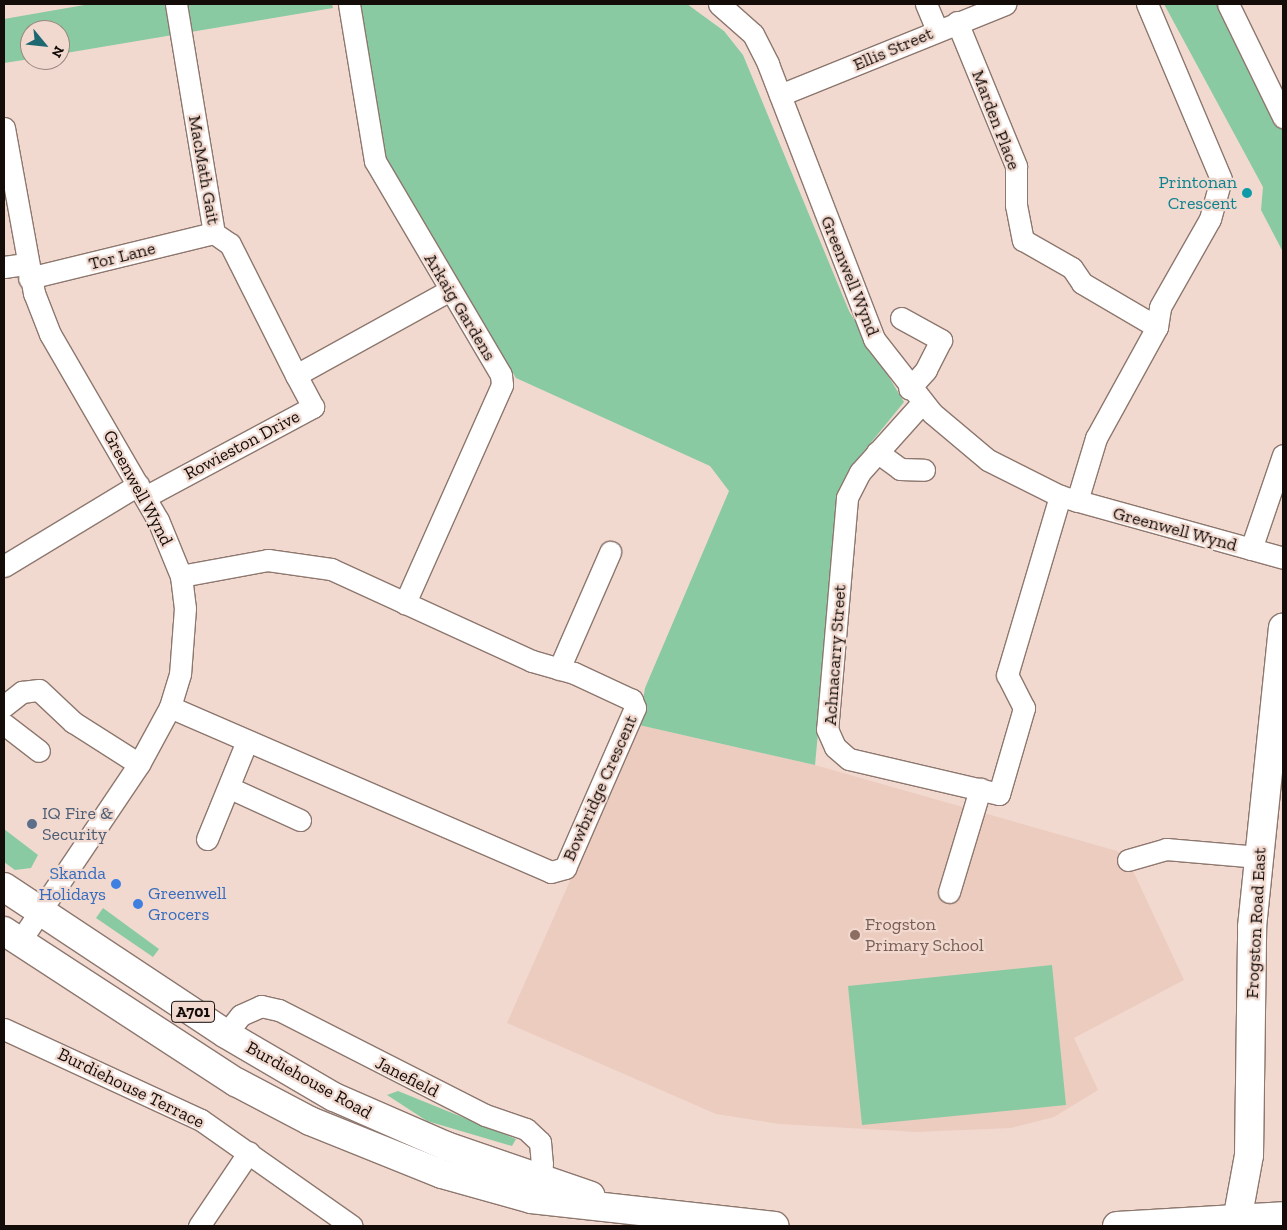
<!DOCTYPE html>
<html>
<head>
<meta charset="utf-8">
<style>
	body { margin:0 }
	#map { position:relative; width:1287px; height:1230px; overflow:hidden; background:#f1d9cf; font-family:"Zilla Slab",serif }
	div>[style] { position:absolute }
	.built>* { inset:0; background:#ecccbf }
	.green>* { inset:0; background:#89caa2 }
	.roads { filter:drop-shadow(1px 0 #8d776e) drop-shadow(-1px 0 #8d776e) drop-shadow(0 1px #8d776e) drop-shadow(0 -1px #8d776e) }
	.minor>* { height:21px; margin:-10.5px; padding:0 10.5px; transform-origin:10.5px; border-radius:10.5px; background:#fff }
	.major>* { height:28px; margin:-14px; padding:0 14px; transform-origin:14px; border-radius:14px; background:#fff }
	.dots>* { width:14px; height:14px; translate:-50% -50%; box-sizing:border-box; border:2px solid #f1d9cf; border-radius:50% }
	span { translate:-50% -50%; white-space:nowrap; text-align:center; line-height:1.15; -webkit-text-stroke:4.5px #f1d9cf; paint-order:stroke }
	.shield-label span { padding:1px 4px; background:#f1d9cf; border:1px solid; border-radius:4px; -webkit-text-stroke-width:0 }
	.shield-label { font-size:16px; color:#130c09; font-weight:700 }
	.street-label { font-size:18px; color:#130c09 }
	.culture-label { font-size:18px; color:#0d838f }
	.right { translate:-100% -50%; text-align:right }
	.service-label { font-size:18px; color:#4e5e75 }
	.left { translate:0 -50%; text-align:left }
	.shop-label { font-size:18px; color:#366cbe }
	.education-label { font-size:18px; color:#785e54 }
	.frame { position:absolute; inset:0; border:5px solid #130c09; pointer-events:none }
	.north { position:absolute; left:20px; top:20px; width:50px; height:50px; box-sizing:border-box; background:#f1d9cf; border:1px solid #988780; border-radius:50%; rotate:118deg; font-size:14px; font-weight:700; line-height:20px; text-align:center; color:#130c09 }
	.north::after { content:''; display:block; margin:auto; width:18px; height:22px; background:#1e6872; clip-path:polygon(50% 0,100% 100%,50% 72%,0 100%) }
</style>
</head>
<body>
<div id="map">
	<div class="built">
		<i style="clip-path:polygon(639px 725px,815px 765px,1117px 851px,1128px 860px,1184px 980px,1074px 1038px,1098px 1090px,1054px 1117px,1011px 1128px,917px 1132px,780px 1124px,716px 1114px,507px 1023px)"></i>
	</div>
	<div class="green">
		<i style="clip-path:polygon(90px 4px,332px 4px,333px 8px,60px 54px,60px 30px,30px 30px,30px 59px,4px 63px,4px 19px)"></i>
		<i style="clip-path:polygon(360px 4px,687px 4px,724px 31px,743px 55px,849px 311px,904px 402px,860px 456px,841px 488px,815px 765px,639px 725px,645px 688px,729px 491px,710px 466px,516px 378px,383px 156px)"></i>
		<i style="clip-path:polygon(1164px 4px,1223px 4px,1283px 129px,1283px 252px,1261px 210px,1263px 187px)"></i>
		<i style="clip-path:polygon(4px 829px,38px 855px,31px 868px,15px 870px,4px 862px)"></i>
		<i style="clip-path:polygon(103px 908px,159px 949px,153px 957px,96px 918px)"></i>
		<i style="clip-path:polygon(1052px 965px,1066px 1105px,862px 1125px,848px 986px)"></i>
		<i style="clip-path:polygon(398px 1091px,516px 1139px,512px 1146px,427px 1121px,387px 1095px)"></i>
	</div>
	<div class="roads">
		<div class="minor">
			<i style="left:176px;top:4px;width:232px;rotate:80.6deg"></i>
			<i style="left:214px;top:233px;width:19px;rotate:35deg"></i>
			<i style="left:230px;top:244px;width:147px;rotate:63.3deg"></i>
			<i style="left:349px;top:4px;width:159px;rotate:80.6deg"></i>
			<i style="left:375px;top:161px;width:248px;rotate:59.5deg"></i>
			<i style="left:501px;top:375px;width:10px;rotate:84deg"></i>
			<i style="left:502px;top:385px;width:239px;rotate:114deg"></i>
			<i style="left:719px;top:4px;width:45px;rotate:41.4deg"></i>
			<i style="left:753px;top:34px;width:34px;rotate:63deg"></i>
			<i style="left:768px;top:64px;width:295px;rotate:68.9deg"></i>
			<i style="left:874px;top:339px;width:94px;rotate:51.9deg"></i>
			<i style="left:932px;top:413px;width:73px;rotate:40deg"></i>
			<i style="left:988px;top:460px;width:80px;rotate:26.6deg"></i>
			<i style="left:1060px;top:496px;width:231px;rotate:15.5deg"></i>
			<i style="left:926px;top:4px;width:28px;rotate:67deg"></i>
			<i style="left:1228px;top:4px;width:126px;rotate:64deg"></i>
			<i style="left:957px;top:22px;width:156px;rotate:67.7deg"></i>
			<i style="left:1016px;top:166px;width:39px;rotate:90deg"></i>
			<i style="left:1016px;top:205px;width:36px;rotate:79deg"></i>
			<i style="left:1023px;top:240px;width:56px;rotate:29.7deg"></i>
			<i style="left:1072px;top:268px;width:18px;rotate:56deg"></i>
			<i style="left:1082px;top:283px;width:87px;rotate:30.4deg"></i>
			<i style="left:780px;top:95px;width:243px;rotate:-22deg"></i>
			<i style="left:4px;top:128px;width:168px;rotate:79.7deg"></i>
			<i style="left:34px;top:293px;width:44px;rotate:68.7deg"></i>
			<i style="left:50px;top:334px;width:215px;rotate:59.9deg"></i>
			<i style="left:158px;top:520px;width:61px;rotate:67.7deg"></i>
			<i style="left:181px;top:576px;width:32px;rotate:83deg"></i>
			<i style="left:185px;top:608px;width:66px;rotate:94.3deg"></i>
			<i style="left:180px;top:674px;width:34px;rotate:107deg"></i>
			<i style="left:170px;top:707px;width:65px;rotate:118.5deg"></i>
			<i style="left:139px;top:764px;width:213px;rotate:123.9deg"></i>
			<i style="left:4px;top:267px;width:22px;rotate:-8deg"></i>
			<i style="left:29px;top:278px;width:190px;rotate:-13.7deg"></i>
			<i style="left:901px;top:318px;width:46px;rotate:28.8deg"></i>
			<i style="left:941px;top:340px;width:34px;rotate:117deg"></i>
			<i style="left:926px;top:370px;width:25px;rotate:132deg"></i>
			<i style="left:922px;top:403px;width:93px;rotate:131.9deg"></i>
			<i style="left:860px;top:472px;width:29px;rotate:117deg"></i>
			<i style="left:847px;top:498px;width:232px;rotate:94.9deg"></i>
			<i style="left:827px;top:729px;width:20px;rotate:66deg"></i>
			<i style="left:835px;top:747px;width:18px;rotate:41deg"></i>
			<i style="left:849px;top:759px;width:154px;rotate:13.1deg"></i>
			<i style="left:999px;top:794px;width:90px;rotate:-73.8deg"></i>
			<i style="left:1024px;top:708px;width:37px;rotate:-117deg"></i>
			<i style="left:1007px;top:675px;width:187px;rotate:-73.5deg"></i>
			<i style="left:877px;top:452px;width:29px;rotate:36deg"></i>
			<i style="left:900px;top:469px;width:24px;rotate:2deg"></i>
			<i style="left:145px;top:497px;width:191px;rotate:-28.2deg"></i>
			<i style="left:313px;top:407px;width:36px;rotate:-118deg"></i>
			<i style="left:296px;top:375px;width:174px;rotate:-28.9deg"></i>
			<i style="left:1077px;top:501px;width:66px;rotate:-73.2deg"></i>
			<i style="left:1096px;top:438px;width:127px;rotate:-61.2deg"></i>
			<i style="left:1157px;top:327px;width:20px;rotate:-81deg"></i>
			<i style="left:1160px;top:307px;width:101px;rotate:-60.4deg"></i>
			<i style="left:1210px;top:219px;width:41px;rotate:-74.6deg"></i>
			<i style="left:1221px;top:179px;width:190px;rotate:-112.9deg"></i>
			<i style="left:1251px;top:549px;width:99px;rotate:-71.2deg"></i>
			<i style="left:4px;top:566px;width:157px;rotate:-31.2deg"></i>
			<i style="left:559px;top:669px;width:128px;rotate:-66.4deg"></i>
			<i style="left:4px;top:706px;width:23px;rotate:-38deg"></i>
			<i style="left:22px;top:692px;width:17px;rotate:-7deg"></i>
			<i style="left:39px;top:690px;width:47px;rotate:43.3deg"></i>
			<i style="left:73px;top:722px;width:78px;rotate:32.5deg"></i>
			<i style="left:170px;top:707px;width:415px;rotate:23.4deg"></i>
			<i style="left:551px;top:872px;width:15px;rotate:-16deg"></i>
			<i style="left:565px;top:868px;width:175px;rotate:-66.4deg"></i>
			<i style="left:635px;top:708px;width:9px;rotate:-111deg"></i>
			<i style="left:632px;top:700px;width:64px;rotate:-155deg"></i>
			<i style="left:574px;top:673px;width:44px;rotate:-164.1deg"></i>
			<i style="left:532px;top:661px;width:221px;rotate:-155.4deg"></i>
			<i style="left:331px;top:569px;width:64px;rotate:-171.9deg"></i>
			<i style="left:268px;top:560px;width:88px;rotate:169.6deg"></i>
			<i style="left:4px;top:724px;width:44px;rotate:37.6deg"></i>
			<i style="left:230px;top:788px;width:77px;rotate:24.6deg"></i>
			<i style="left:207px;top:839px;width:106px;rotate:-67.8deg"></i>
			<i style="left:1128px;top:860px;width:40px;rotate:-16deg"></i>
			<i style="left:1166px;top:849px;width:93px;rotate:4.9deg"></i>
			<i style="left:949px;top:892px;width:108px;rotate:-73.2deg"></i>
			<i style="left:4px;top:1029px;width:217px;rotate:24.8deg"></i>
			<i style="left:201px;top:1120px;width:184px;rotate:35.1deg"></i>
			<i style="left:226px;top:1034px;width:24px;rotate:-52deg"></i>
			<i style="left:241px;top:1015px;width:22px;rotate:-24deg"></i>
			<i style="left:261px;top:1006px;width:18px;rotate:13deg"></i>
			<i style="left:279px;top:1010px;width:231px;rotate:27deg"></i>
			<i style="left:485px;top:1115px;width:43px;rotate:18.9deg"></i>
			<i style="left:526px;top:1129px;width:19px;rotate:43deg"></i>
			<i style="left:540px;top:1142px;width:22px;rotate:85deg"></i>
			<i style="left:542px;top:1164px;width:30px;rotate:107deg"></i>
			<i style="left:199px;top:1226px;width:89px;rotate:-56deg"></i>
		</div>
		<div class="major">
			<i style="left:4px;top:887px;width:266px;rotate:33.5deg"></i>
			<i style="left:226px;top:1034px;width:125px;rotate:30.3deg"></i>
			<i style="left:334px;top:1097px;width:122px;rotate:23.6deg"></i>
			<i style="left:446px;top:1146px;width:153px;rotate:19deg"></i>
			<i style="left:4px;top:931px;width:277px;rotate:33.1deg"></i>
			<i style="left:236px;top:1082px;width:84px;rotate:27.8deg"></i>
			<i style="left:310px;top:1121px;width:142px;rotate:21.9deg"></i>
			<i style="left:442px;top:1174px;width:92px;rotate:15.7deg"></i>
			<i style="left:531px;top:1199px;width:245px;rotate:6.3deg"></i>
			<i style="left:1117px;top:1226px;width:166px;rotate:-3.4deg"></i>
			<i style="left:1236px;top:1226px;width:72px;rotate:-79.6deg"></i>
			<i style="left:1249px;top:1155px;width:228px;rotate:-89.2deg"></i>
			<i style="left:1252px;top:927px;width:301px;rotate:-84.1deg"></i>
		</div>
	</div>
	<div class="dots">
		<i style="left:1247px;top:193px;background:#0f9aa8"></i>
		<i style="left:32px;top:824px;background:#5c6f8a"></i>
		<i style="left:116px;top:884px;background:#3f7fe0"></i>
		<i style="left:138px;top:904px;background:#3f7fe0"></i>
		<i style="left:855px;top:935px;background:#8d6e63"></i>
	</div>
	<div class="shield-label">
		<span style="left:193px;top:1012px">A701</span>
	</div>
	<div class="street-label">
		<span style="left:893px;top:49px;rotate:-23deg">Ellis Street</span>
		<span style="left:996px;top:120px;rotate:69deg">Marden Place</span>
		<span style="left:204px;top:170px;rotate:80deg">MacMath Gait</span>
		<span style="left:122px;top:256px;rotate:-14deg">Tor Lane</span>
		<span style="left:850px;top:276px;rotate:68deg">Greenwell Wynd</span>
		<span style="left:460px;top:307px;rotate:59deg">Arkaig Gardens</span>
		<span style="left:242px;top:445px;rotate:-28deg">Rowieston Drive</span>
		<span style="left:138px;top:488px;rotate:62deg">Greenwell Wynd</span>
		<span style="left:1175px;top:529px;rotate:15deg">Greenwell Wynd</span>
		<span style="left:835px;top:655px;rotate:-86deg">Achnacarry Street</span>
		<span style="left:600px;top:788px;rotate:-66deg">Bowbridge Crescent</span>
		<span style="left:1256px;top:923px;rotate:-87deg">Frogston Road East</span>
		<span style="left:407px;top:1077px;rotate:27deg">Janefield</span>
		<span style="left:309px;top:1080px;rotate:29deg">Burdiehouse Road</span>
		<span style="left:131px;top:1088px;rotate:26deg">Burdiehouse Terrace</span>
	</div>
	<div class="culture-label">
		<span class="right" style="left:1237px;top:193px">Printonan<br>Crescent</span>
	</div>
	<div class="service-label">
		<span class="left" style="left:42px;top:824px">IQ Fire &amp;<br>Security</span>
	</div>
	<div class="shop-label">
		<span class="right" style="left:106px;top:884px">Skanda<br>Holidays</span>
		<span class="left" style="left:148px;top:904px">Greenwell<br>Grocers</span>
	</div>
	<div class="education-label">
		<span class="left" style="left:865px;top:935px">Frogston<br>Primary School</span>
	</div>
	<div class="frame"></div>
	<div class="north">N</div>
</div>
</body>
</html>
